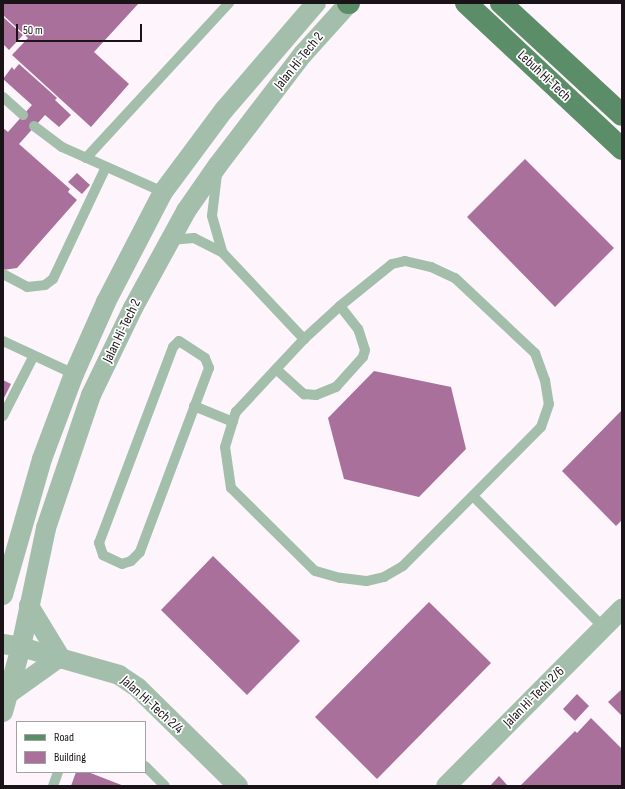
<!DOCTYPE html>
<html>
<head>
<meta charset="utf-8">
<style>
	body { margin:0 }
	#map { position:relative; width:625px; height:789px; overflow:hidden; background:#fdf5fb; font-family:"Sofia Sans Condensed",sans-serif }
	div>[style] { position:absolute }
	.building>* { inset:0; background:#a9709c }
	.service>* { height:10px; margin:-5px; padding:0 5px; transform-origin:5px; border-radius:5px; background:#a3beaa }
	.minor>* { height:20px; margin:-10px; padding:0 10px; transform-origin:10px; border-radius:10px; background:#a3beaa }
	.primary>* { height:22px; margin:-11px; padding:0 11px; transform-origin:11px; border-radius:11px; background:#5a8d68 }
	span { translate:-50% -50%; white-space:nowrap; text-align:center; line-height:1.15; -webkit-text-stroke:3.5px #fff; paint-order:stroke }
	.street-label { font-size:14px; color:#1a1318 }
	.frame { position:absolute; inset:0; border:4px solid #1a1318; pointer-events:none }
	.legend { position:absolute; left:16px; top:721px; width:130px; height:52px; box-sizing:border-box; background:#fff; border:1px solid #a3a1a3; margin:0; padding:5px 7px; list-style:none; font-size:12px; color:#1a1318 }
	.legend li { display:flex; align-items:center; gap:8px; height:20px }
	.legend b { width:20px; border:1px solid #a3a1a3 }
	.scale { position:absolute; left:16px; top:24px; width:126px; height:18px; box-sizing:border-box; border:2px solid #1a1318; border-top:0; padding-left:5px; font-size:12px; line-height:14px; white-space:nowrap; color:#1a1318; -webkit-text-stroke:3px #fff; paint-order:stroke }
</style>
</head>
<body>
<div id="map">
	<div class="building">
		<i style="clip-path:polygon(3px 3px,139px 3px,94px 52px,129px 84px,91px 127px,12px 55px,28px 38px,3px 15px)"></i>
		<i style="clip-path:polygon(3px 17px,23px 35px,9px 50px,3px 44px)"></i>
		<i style="clip-path:polygon(19px 64px,57px 98px,55px 100px,71px 115px,59px 127px,45px 115px,19px 144px,70px 189px,68px 192px,77px 200px,17px 268px,3px 270px,3px 128px,8px 132px,32px 105px,3px 79px,12px 67px,14px 70px)"></i>
		<i style="clip-path:polygon(525px 159px,614px 248px,555px 307px,467px 217px)"></i>
		<i style="clip-path:polygon(77px 173px,90px 185px,82px 194px,68px 182px)"></i>
		<i style="clip-path:polygon(374px 371px,451px 387px,466px 449px,419px 497px,344px 479px,328px 418px)"></i>
		<i style="clip-path:polygon(3px 380px,11px 384px,3px 400px)"></i>
		<i style="clip-path:polygon(622px 410px,622px 520px,616px 526px,562px 471px)"></i>
		<i style="clip-path:polygon(213px 556px,300px 641px,247px 695px,161px 610px)"></i>
		<i style="clip-path:polygon(429px 602px,491px 663px,377px 779px,315px 717px)"></i>
		<i style="clip-path:polygon(622px 689px,622px 716px,608px 702px)"></i>
		<i style="clip-path:polygon(577px 694px,589px 706px,575px 721px,563px 709px)"></i>
		<i style="clip-path:polygon(591px 718px,622px 749px,622px 786px,520px 786px,575px 731px,577px 733px)"></i>
		<i style="clip-path:polygon(76px 772px,88px 772px,124px 786px,71px 786px)"></i>
		<i style="clip-path:polygon(499px 776px,508px 786px,490px 786px)"></i>
	</div>
	<div class="service">
		<i style="left:3px;top:97px;width:27px;rotate:42deg"></i>
		<i style="left:34px;top:126px;width:35px;rotate:37deg"></i>
		<i style="left:62px;top:147px;width:111px;rotate:24deg"></i>
		<i style="left:86px;top:158px;width:211px;rotate:-47.3deg"></i>
		<i style="left:217px;top:174px;width:42px;rotate:96.8deg"></i>
		<i style="left:212px;top:216px;width:37px;rotate:74deg"></i>
		<i style="left:170px;top:240px;width:24px;rotate:-5deg"></i>
		<i style="left:194px;top:238px;width:31px;rotate:27deg"></i>
		<i style="left:222px;top:252px;width:120px;rotate:46.7deg"></i>
		<i style="left:405px;top:261px;width:27px;rotate:13deg"></i>
		<i style="left:431px;top:267px;width:26px;rotate:25deg"></i>
		<i style="left:455px;top:278px;width:110px;rotate:43.2deg"></i>
		<i style="left:535px;top:353px;width:29px;rotate:70deg"></i>
		<i style="left:545px;top:380px;width:24px;rotate:81deg"></i>
		<i style="left:549px;top:404px;width:24px;rotate:109deg"></i>
		<i style="left:541px;top:427px;width:196px;rotate:134.8deg"></i>
		<i style="left:403px;top:566px;width:22px;rotate:150deg"></i>
		<i style="left:384px;top:577px;width:18px;rotate:167deg"></i>
		<i style="left:366px;top:581px;width:26px;rotate:-173deg"></i>
		<i style="left:340px;top:578px;width:26px;rotate:-164deg"></i>
		<i style="left:315px;top:571px;width:118px;rotate:-135.3deg"></i>
		<i style="left:231px;top:488px;width:41px;rotate:-98.3deg"></i>
		<i style="left:225px;top:447px;width:37px;rotate:-73deg"></i>
		<i style="left:236px;top:412px;width:100px;rotate:-47deg"></i>
		<i style="left:304px;top:339px;width:49px;rotate:-42.5deg"></i>
		<i style="left:340px;top:306px;width:67px;rotate:-38.9deg"></i>
		<i style="left:392px;top:264px;width:13px;rotate:-13deg"></i>
		<i style="left:3px;top:274px;width:27px;rotate:28deg"></i>
		<i style="left:27px;top:287px;width:18px;rotate:-6deg"></i>
		<i style="left:45px;top:285px;width:10px;rotate:-37deg"></i>
		<i style="left:53px;top:279px;width:124px;rotate:-64.7deg"></i>
		<i style="left:3px;top:341px;width:78px;rotate:24.9deg"></i>
		<i style="left:179px;top:341px;width:31px;rotate:33deg"></i>
		<i style="left:205px;top:358px;width:11px;rotate:68deg"></i>
		<i style="left:209px;top:368px;width:197px;rotate:110.6deg"></i>
		<i style="left:140px;top:552px;width:13px;rotate:135deg"></i>
		<i style="left:131px;top:561px;width:9px;rotate:162deg"></i>
		<i style="left:122px;top:564px;width:21px;rotate:-155deg"></i>
		<i style="left:103px;top:555px;width:13px;rotate:-108deg"></i>
		<i style="left:99px;top:543px;width:210px;rotate:-69.3deg"></i>
		<i style="left:173px;top:347px;width:8px;rotate:-45deg"></i>
		<i style="left:276px;top:369px;width:38px;rotate:42deg"></i>
		<i style="left:304px;top:394px;width:12px;rotate:5deg"></i>
		<i style="left:316px;top:395px;width:22px;rotate:-22deg"></i>
		<i style="left:336px;top:387px;width:40px;rotate:-48deg"></i>
		<i style="left:363px;top:357px;width:7px;rotate:-74deg"></i>
		<i style="left:365px;top:350px;width:22px;rotate:-108deg"></i>
		<i style="left:358px;top:329px;width:29px;rotate:-128deg"></i>
		<i style="left:194px;top:406px;width:42px;rotate:22.3deg"></i>
		<i style="left:3px;top:416px;width:66px;rotate:-63deg"></i>
		<i style="left:473px;top:496px;width:185px;rotate:45.2deg"></i>
		<i style="left:145px;top:766px;width:28px;rotate:45deg"></i>
		<i style="left:53px;top:786px;width:15px;rotate:-70deg"></i>
	</div>
	<div class="minor">
		<i style="left:3px;top:595px;width:141px;rotate:-74deg"></i>
		<i style="left:42px;top:459px;width:91px;rotate:-69.4deg"></i>
		<i style="left:74px;top:374px;width:79px;rotate:-66deg"></i>
		<i style="left:106px;top:302px;width:124px;rotate:-62.6deg"></i>
		<i style="left:163px;top:192px;width:102px;rotate:-53.4deg"></i>
		<i style="left:224px;top:110px;width:141px;rotate:-49.3deg"></i>
		<i style="left:3px;top:644px;width:18px;rotate:9deg"></i>
		<i style="left:21px;top:647px;width:102px;rotate:15.9deg"></i>
		<i style="left:119px;top:675px;width:23px;rotate:34deg"></i>
		<i style="left:138px;top:688px;width:140px;rotate:44.4deg"></i>
		<i style="left:8px;top:694px;width:64px;rotate:-35.4deg"></i>
		<i style="left:60px;top:657px;width:60px;rotate:-121.3deg"></i>
		<i style="left:3px;top:712px;width:67px;rotate:-74.5deg"></i>
		<i style="left:21px;top:647px;width:122px;rotate:-78.1deg"></i>
		<i style="left:46px;top:528px;width:140px;rotate:-71.3deg"></i>
		<i style="left:91px;top:395px;width:97px;rotate:-64.2deg"></i>
		<i style="left:133px;top:308px;width:111px;rotate:-61.3deg"></i>
		<i style="left:186px;top:211px;width:56px;rotate:-55.2deg"></i>
		<i style="left:218px;top:165px;width:140px;rotate:-52.6deg"></i>
		<i style="left:303px;top:54px;width:69px;rotate:-48deg"></i>
		<i style="left:446px;top:786px;width:250px;rotate:-45.2deg"></i>
	</div>
	<div class="primary">
		<i style="left:348px;top:3px;width:1px"></i>
		<i style="left:466px;top:3px;width:214px;rotate:43.1deg"></i>
		<i style="left:501px;top:3px;width:165px;rotate:42.8deg"></i>
	</div>
	<div class="street-label">
		<span style="left:299px;top:61px;rotate:-51deg">Jalan Hi-Tech 2</span>
		<span style="left:544px;top:76px;rotate:43deg">Lebuh Hi-Tech</span>
		<span style="left:122px;top:331px;rotate:-64deg">Jalan Hi-Tech 2</span>
		<span style="left:534px;top:697px;rotate:-45deg">Jalan Hi-Tech 2/6</span>
		<span style="left:152px;top:705px;rotate:42deg">Jalan Hi-Tech 2/4</span>
	</div>
	<div class="frame"></div>
	<ul class="legend">
	<li><b style="height:5px;background:#5a8d68"></b>Road</li>
	<li><b style="height:11px;background:#a9709c"></b>Building</li>
	</ul>
	<div class="scale">50 m</div>
</div>
</body>
</html>
